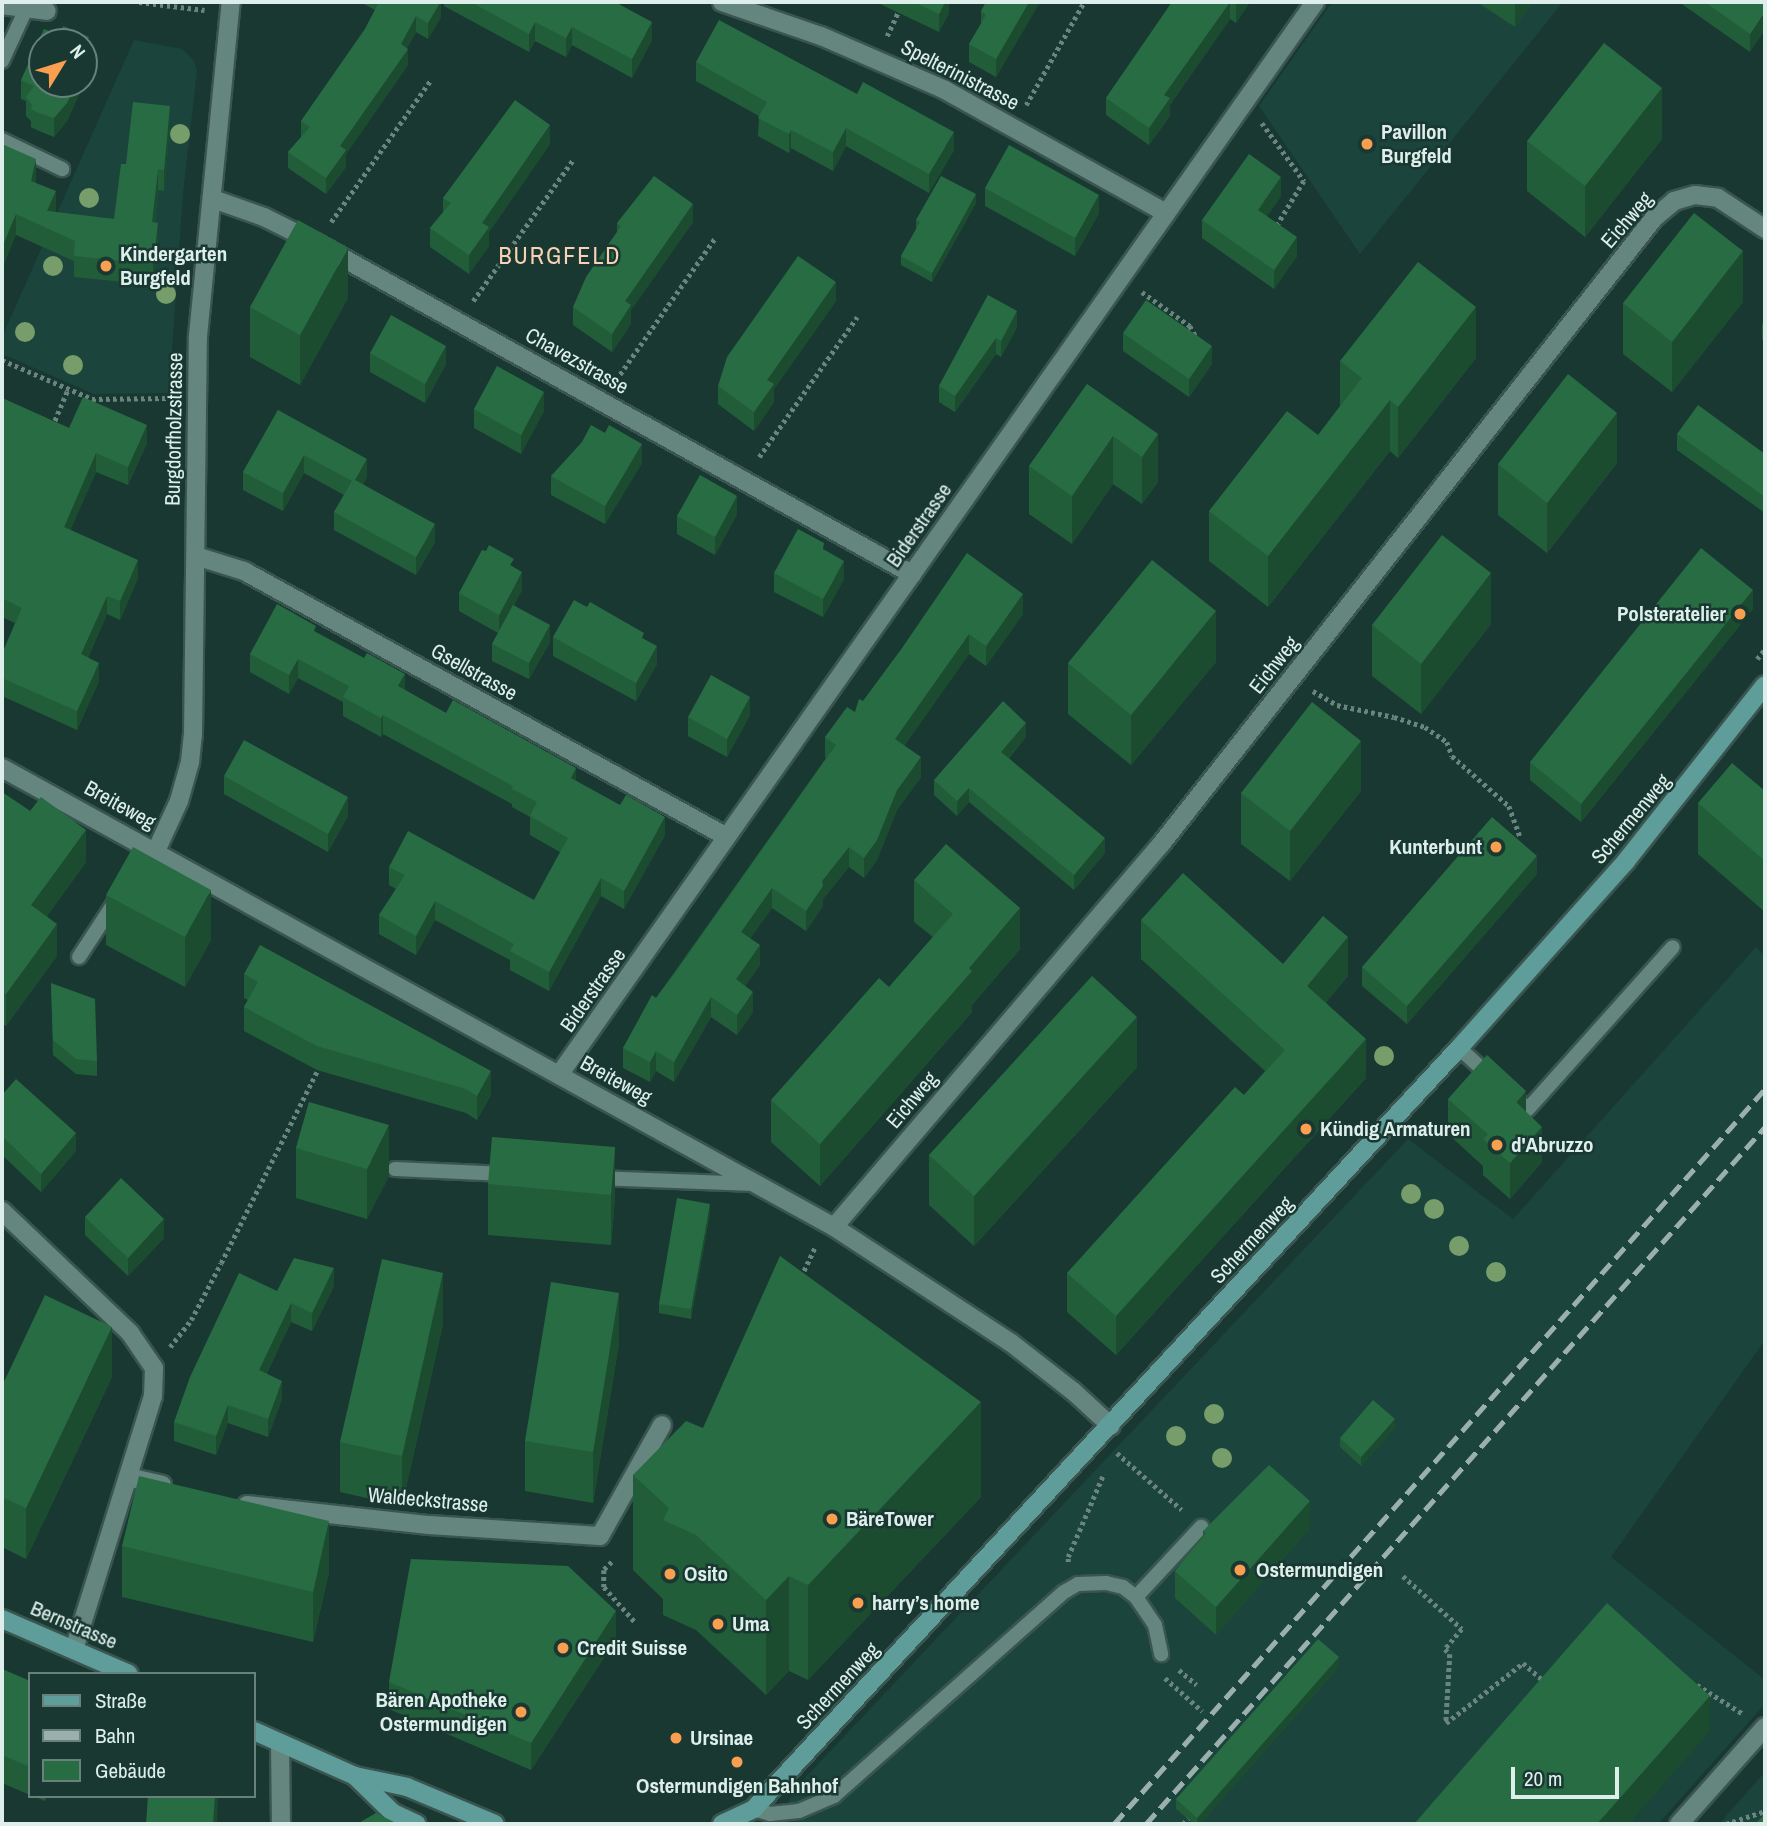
<!DOCTYPE html>
<html>
<head>
<meta charset="utf-8">
<style>
	body { margin:0 }
	#map { position:relative; width:1767px; height:1826px; overflow:hidden; background:#193832; font-family:"Archivo Narrow",sans-serif }
	div>[style] { position:absolute }
	.built>* { inset:0; background:#1a443c }
	.path>* { height:4.5px; margin-top:-2.25px; transform-origin:0; background:repeating-linear-gradient(90deg,#6a847e 0 3.5px,transparent 0 7px) }
	.roads { filter:drop-shadow(2px 0 #3a5550) drop-shadow(-2px 0 #3a5550) drop-shadow(0 2px #3a5550) drop-shadow(0 -2px #3a5550) }
	.lane>* { height:14px; margin:-7px; padding:0 7px; transform-origin:7px; border-radius:7px; background:#65867e }
	.street>* { height:18px; margin:-9px; padding:0 9px; transform-origin:9px; border-radius:9px; background:#65867e }
	.secondary>* { height:18px; margin:-9px; padding:0 9px; transform-origin:9px; border-radius:9px; background:#5e9d9a }
	.rail>* { height:5px; margin-top:-2.5px; transform-origin:0; background:repeating-linear-gradient(90deg,#9bb0ac 0 14px,transparent 0 21px) }
	.trees>* { width:20px; height:20px; margin:-10px; border-radius:50%; background:#769d6a }
	.wall>* { inset:0; background:#225d3a }
	.shaded-wall>* { inset:0; background:#1c4c30 }
	.building>* { inset:0; background:#286c44 }
	.dots>* { width:19px; height:19px; translate:-50% -50%; box-sizing:border-box; border:4px solid #193832; border-radius:50% }
	span { translate:-50% -50%; white-space:nowrap; text-align:center; line-height:1.15; -webkit-text-stroke:5px #193832; paint-order:stroke }
	.street-label { font-size:21px; color:#deefeb }
	.poi-label { font-size:21px; color:#deefeb; font-weight:700 }
	.left { translate:0 -50%; text-align:left }
	.right { translate:-100% -50%; text-align:right }
	.quarter-label { font-size:24px; color:#f9d1b3; letter-spacing:2px }
	.frame { position:absolute; inset:0; border:4px solid #deefeb; pointer-events:none }
	.legend { position:absolute; left:28px; top:1672px; width:228px; height:126px; box-sizing:border-box; background:#193832; border:2px solid #68817c; margin:0; padding:9px 12px; list-style:none; font-size:21px; color:#deefeb }
	.legend li { display:flex; align-items:center; gap:14px; height:35px }
	.legend b { width:35px; border:2px solid #68817c }
	.north { position:absolute; left:28px; top:28px; width:70px; height:70px; box-sizing:border-box; background:#193832; border:2px solid #68817c; border-radius:50%; rotate:52deg; font-size:19px; font-weight:700; line-height:28px; text-align:center; color:#deefeb }
	.north::after { content:''; display:block; margin:auto; width:24px; height:32px; background:#fa9f4f; clip-path:polygon(50% 0,100% 100%,50% 72%,0 100%) }
	.scale { position:absolute; left:1511px; top:1767px; width:108px; height:32px; box-sizing:border-box; border:4px solid #deefeb; border-top:0; padding-left:9px; font-size:21px; line-height:24px; white-space:nowrap; color:#deefeb; -webkit-text-stroke:5px #193832; paint-order:stroke }
</style>
</head>
<body>
<div id="map">
	<div class="built">
		<i style="clip-path:polygon(1332px 2px,1563px 2px,1360px 254px,1259px 106px)"></i>
		<i style="clip-path:polygon(134px 40px,182px 49px,194px 61px,197px 71px,183px 194px,169px 393px,94px 394px,2px 354px,2px 337px)"></i>
		<i style="clip-path:polygon(1756px 947px,1765px 956px,1765px 1340px,1611px 1557px,1765px 1680px,1765px 1704px,1658px 1824px,773px 1824px,801px 1782px,1408px 1139px,1513px 1219px)"></i>
		<i style="clip-path:polygon(1765px 1772px,1765px 1824px,1719px 1824px)"></i>
	</div>
	<div class="path">
		<i style="left:139px;top:2px;width:66px;rotate:6.9deg"></i>
		<i style="left:887px;top:36px;width:38px;rotate:-65deg"></i>
		<i style="left:1026px;top:105px;width:118px;rotate:-60.6deg"></i>
		<i style="left:1262px;top:123px;width:72px;rotate:54.1deg"></i>
		<i style="left:1304px;top:181px;width:50px;rotate:121.2deg"></i>
		<i style="left:331px;top:222px;width:172px;rotate:-54.9deg"></i>
		<i style="left:1142px;top:292px;width:59px;rotate:35.3deg"></i>
		<i style="left:1190px;top:326px;width:13px;rotate:61deg"></i>
		<i style="left:473px;top:301px;width:173px;rotate:-54.7deg"></i>
		<i style="left:2px;top:360px;width:98px;rotate:23.4deg"></i>
		<i style="left:92px;top:399px;width:78px;rotate:-0.7deg"></i>
		<i style="left:616px;top:380px;width:173px;rotate:-55.1deg"></i>
		<i style="left:52px;top:427px;width:41px;rotate:-67.2deg"></i>
		<i style="left:759px;top:457px;width:171px;rotate:-55deg"></i>
		<i style="left:1757px;top:659px;width:13px;rotate:-51deg"></i>
		<i style="left:1313px;top:691px;width:28px;rotate:30deg"></i>
		<i style="left:1337px;top:705px;width:58px;rotate:11.9deg"></i>
		<i style="left:1394px;top:717px;width:33px;rotate:18deg"></i>
		<i style="left:1425px;top:727px;width:27px;rotate:34deg"></i>
		<i style="left:1447px;top:742px;width:15px;rotate:70deg"></i>
		<i style="left:1452px;top:756px;width:76px;rotate:41.3deg"></i>
		<i style="left:1509px;top:806px;width:32px;rotate:70deg"></i>
		<i style="left:801px;top:1277px;width:33px;rotate:-65deg"></i>
		<i style="left:170px;top:1347px;width:34px;rotate:-52deg"></i>
		<i style="left:191px;top:1320px;width:64px;rotate:-62.2deg"></i>
		<i style="left:221px;top:1263px;width:221px;rotate:-63.4deg"></i>
		<i style="left:1117px;top:1453px;width:86px;rotate:41.2deg"></i>
		<i style="left:612px;top:1562px;width:11px;rotate:135deg"></i>
		<i style="left:604px;top:1570px;width:17px;rotate:90deg"></i>
		<i style="left:604px;top:1587px;width:48px;rotate:48.4deg"></i>
		<i style="left:1068px;top:1562px;width:5px;rotate:-90deg"></i>
		<i style="left:1068px;top:1557px;width:91px;rotate:-66.8deg"></i>
		<i style="left:1403px;top:1576px;width:79px;rotate:41.9deg"></i>
		<i style="left:1462px;top:1629px;width:26px;rotate:130deg"></i>
		<i style="left:1445px;top:1649px;width:7px;rotate:45deg"></i>
		<i style="left:1450px;top:1654px;width:69px;rotate:93.3deg"></i>
		<i style="left:1446px;top:1723px;width:98px;rotate:-37.9deg"></i>
		<i style="left:1523px;top:1663px;width:29px;rotate:41deg"></i>
		<i style="left:1179px;top:1670px;width:23px;rotate:40deg"></i>
		<i style="left:1165px;top:1678px;width:50px;rotate:41.7deg"></i>
		<i style="left:1697px;top:1685px;width:54px;rotate:32.2deg"></i>
		<i style="left:1183px;top:1824px;width:12px;rotate:-48deg"></i>
		<i style="left:1726px;top:1824px;width:41px;rotate:-18.4deg"></i>
	</div>
	<div class="roads">
		<div class="lane">
			<i style="left:2px;top:61px;width:57px;rotate:-65.2deg"></i>
			<i style="left:2px;top:140px;width:67px;rotate:25.8deg"></i>
			<i style="left:79px;top:957px;width:69px;rotate:-56.8deg"></i>
			<i style="left:1459px;top:1048px;width:43px;rotate:42.2deg"></i>
			<i style="left:1514px;top:1097px;width:18px;rotate:41deg"></i>
			<i style="left:1528px;top:1109px;width:217px;rotate:-48.2deg"></i>
			<i style="left:395px;top:1169px;width:110px;rotate:2.6deg"></i>
			<i style="left:596px;top:1178px;width:158px;rotate:2.2deg"></i>
			<i style="left:1136px;top:1597px;width:96px;rotate:-47.1deg"></i>
			<i style="left:754px;top:1809px;width:17px;rotate:17deg"></i>
			<i style="left:770px;top:1814px;width:29px;rotate:-6deg"></i>
			<i style="left:799px;top:1811px;width:38px;rotate:-23deg"></i>
			<i style="left:834px;top:1796px;width:307px;rotate:-41.6deg"></i>
			<i style="left:1064px;top:1592px;width:16px;rotate:-30deg"></i>
			<i style="left:1078px;top:1584px;width:28px;rotate:-2deg"></i>
			<i style="left:1106px;top:1583px;width:17px;rotate:13deg"></i>
			<i style="left:1123px;top:1587px;width:16px;rotate:38deg"></i>
			<i style="left:1136px;top:1597px;width:34px;rotate:56deg"></i>
			<i style="left:1155px;top:1625px;width:30px;rotate:78deg"></i>
		</div>
		<div class="street">
			<i style="left:722px;top:2px;width:105px;rotate:19deg"></i>
			<i style="left:821px;top:36px;width:135px;rotate:23.5deg"></i>
			<i style="left:945px;top:90px;width:253px;rotate:29.1deg"></i>
			<i style="left:2px;top:5px;width:45px;rotate:7.6deg"></i>
			<i style="left:213px;top:199px;width:54px;rotate:19.4deg"></i>
			<i style="left:264px;top:217px;width:58px;rotate:26.6deg"></i>
			<i style="left:316px;top:243px;width:682px;rotate:29.05deg"></i>
			<i style="left:196px;top:556px;width:50px;rotate:17.4deg"></i>
			<i style="left:244px;top:571px;width:551px;rotate:28.84deg"></i>
			<i style="left:2px;top:768px;width:950px;rotate:28.88deg"></i>
			<i style="left:834px;top:1227px;width:210px;rotate:33.2deg"></i>
			<i style="left:1010px;top:1342px;width:81px;rotate:38deg"></i>
			<i style="left:1074px;top:1392px;width:50px;rotate:42.6deg"></i>
			<i style="left:156px;top:851px;width:55px;rotate:-65.3deg"></i>
			<i style="left:179px;top:801px;width:41px;rotate:-74.2deg"></i>
			<i style="left:190px;top:762px;width:27px;rotate:-84deg"></i>
			<i style="left:193px;top:735px;width:399px;rotate:-89.3deg"></i>
			<i style="left:198px;top:336px;width:336px;rotate:-84.4deg"></i>
			<i style="left:559px;top:1075px;width:1313px;rotate:-54.83deg"></i>
			<i style="left:2px;top:1211px;width:177px;rotate:43.6deg"></i>
			<i style="left:130px;top:1333px;width:42px;rotate:55.6deg"></i>
			<i style="left:154px;top:1368px;width:28px;rotate:92deg"></i>
			<i style="left:153px;top:1396px;width:265px;rotate:107.3deg"></i>
			<i style="left:834px;top:1227px;width:505px;rotate:-49.5deg"></i>
			<i style="left:1162px;top:843px;width:795px;rotate:-51.79deg"></i>
			<i style="left:1654px;top:218px;width:26px;rotate:-40deg"></i>
			<i style="left:1674px;top:201px;width:22px;rotate:-16deg"></i>
			<i style="left:1695px;top:195px;width:23px;rotate:7deg"></i>
			<i style="left:1718px;top:198px;width:56px;rotate:33.4deg"></i>
			<i style="left:128px;top:1477px;width:35px;rotate:13deg"></i>
			<i style="left:247px;top:1505px;width:183px;rotate:6.3deg"></i>
			<i style="left:429px;top:1525px;width:171px;rotate:3.7deg"></i>
			<i style="left:600px;top:1536px;width:127px;rotate:-60.8deg"></i>
			<i style="left:280px;top:1743px;width:81px;rotate:89.3deg"></i>
			<i style="left:1679px;top:1824px;width:130px;rotate:-48.4deg"></i>
		</div>
		<div class="secondary">
			<i style="left:2px;top:1619px;width:138px;rotate:23.4deg"></i>
			<i style="left:254px;top:1731px;width:111px;rotate:24deg"></i>
			<i style="left:355px;top:1776px;width:53px;rotate:11.9deg"></i>
			<i style="left:407px;top:1787px;width:95px;rotate:22.8deg"></i>
			<i style="left:355px;top:1776px;width:53px;rotate:44.2deg"></i>
			<i style="left:393px;top:1813px;width:26px;rotate:25deg"></i>
			<i style="left:722px;top:1824px;width:35px;rotate:-25deg"></i>
			<i style="left:754px;top:1809px;width:9px;rotate:-49deg"></i>
			<i style="left:760px;top:1802px;width:1028px;rotate:-47.17deg"></i>
			<i style="left:1459px;top:1048px;width:251px;rotate:-48.2deg"></i>
			<i style="left:1626px;top:861px;width:224px;rotate:-51.7deg"></i>
		</div>
	</div>
	<div class="rail">
		<i style="left:1114px;top:1824px;width:982px;rotate:-48.47deg"></i>
		<i style="left:1146px;top:1824px;width:932px;rotate:-48.39deg"></i>
	</div>
	<div class="trees">
		<i style="left:180px;top:134px"></i>
		<i style="left:89px;top:198px"></i>
		<i style="left:53px;top:266px"></i>
		<i style="left:166px;top:294px"></i>
		<i style="left:25px;top:332px"></i>
		<i style="left:73px;top:365px"></i>
		<i style="left:1384px;top:1056px"></i>
		<i style="left:1411px;top:1194px"></i>
		<i style="left:1434px;top:1209px"></i>
		<i style="left:1459px;top:1246px"></i>
		<i style="left:1496px;top:1272px"></i>
		<i style="left:1214px;top:1414px"></i>
		<i style="left:1176px;top:1436px"></i>
		<i style="left:1222px;top:1458px"></i>
	</div>
	<div class="wall">
		<i style="clip-path:polygon(360px 2px,441px 2px,441px 17px,428px 39px,416px 32px,407px 48px,408px 65px,346px 154px,346px 167px,326px 194px,288px 168px,288px 152px,301px 137px,301px 121px,365px 29px,375px 10px)"></i>
		<i style="clip-path:polygon(444px 2px,615px 2px,652px 40px,632px 78px,572px 45px,566px 57px,535px 41px,529px 52px,444px 6px)"></i>
		<i style="clip-path:polygon(876px 2px,949px 2px,949px 13px,939px 32px)"></i>
		<i style="clip-path:polygon(986px 2px,1040px 2px,996px 77px,969px 62px,969px 44px,981px 24px,981px 11px)"></i>
		<i style="clip-path:polygon(1172px 2px,1250px 2px,1236px 23px,1230px 19px,1170px 105px,1170px 116px,1149px 145px,1106px 115px,1106px 98px)"></i>
		<i style="clip-path:polygon(1477px 2px,1533px 2px,1515px 27px)"></i>
		<i style="clip-path:polygon(1679px 2px,1765px 2px,1750px 52px)"></i>
		<i style="clip-path:polygon(89px 48px,91px 68px,67px 121px,54px 137px,39px 131px,31px 127px,31px 121px,26px 116px,26px 101px,21px 99px,21px 80px)"></i>
		<i style="clip-path:polygon(696px 62px,954px 150px,929px 193px,846px 146px,833px 171px,791px 148px,789px 153px,758px 136px,759px 116px,696px 81px)"></i>
		<i style="clip-path:polygon(170px 127px,164px 191px,158px 190px,155px 223px,158px 244px,153px 285px,74px 277px,74px 261px,16px 235px,2px 144px,36px 180px,35px 182px,56px 212px,114px 219px,126px 164px)"></i>
		<i style="clip-path:polygon(1662px 139px,1585px 237px,1527px 191px,1527px 141px)"></i>
		<i style="clip-path:polygon(550px 144px,489px 232px,489px 246px,469px 274px,430px 247px,430px 228px,443px 212px,443px 198px)"></i>
		<i style="clip-path:polygon(985px 188px,1099px 213px,1075px 256px,985px 206px)"></i>
		<i style="clip-path:polygon(1281px 196px,1267px 216px,1297px 256px,1274px 289px,1202px 238px,1202px 220px)"></i>
		<i style="clip-path:polygon(976px 203px,932px 282px,901px 265px,901px 256px,916px 229px,916px 220px)"></i>
		<i style="clip-path:polygon(693px 222px,631px 310px,631px 324px,612px 352px,573px 325px,573px 307px,617px 233px,617px 223px)"></i>
		<i style="clip-path:polygon(988px 295px,1017px 327px,1001px 357px,996px 354px,955px 412px,939px 402px,939px 386px)"></i>
		<i style="clip-path:polygon(348px 298px,300px 385px,250px 357px,250px 307px)"></i>
		<i style="clip-path:polygon(836px 301px,774px 389px,774px 402px,754px 431px,718px 404px,718px 386px)"></i>
		<i style="clip-path:polygon(1743px 302px,1672px 392px,1623px 354px,1623px 303px)"></i>
		<i style="clip-path:polygon(1765px 320px,1765px 342px,1762px 340px,1762px 324px)"></i>
		<i style="clip-path:polygon(1123px 333px,1212px 364px,1189px 397px,1123px 351px)"></i>
		<i style="clip-path:polygon(370px 353px,446px 364px,425px 403px,370px 372px)"></i>
		<i style="clip-path:polygon(1476px 358px,1398px 458px,1390px 451px,1268px 607px,1209px 561px,1209px 511px,1318px 435px,1340px 406px,1340px 361px)"></i>
		<i style="clip-path:polygon(1087px 384px,1158px 434px,1158px 482px,1142px 504px,1113px 484px,1072px 544px,1029px 514px,1029px 466px)"></i>
		<i style="clip-path:polygon(2px 398px,69px 428px,147px 443px,128px 485px,96px 472px,70px 530px,138px 578px,120px 620px,107px 614px,88px 658px,99px 681px,77px 730px,2px 696px,2px 654px,15px 623px,2px 617px)"></i>
		<i style="clip-path:polygon(474px 409px,544px 411px,521px 454px,474px 428px)"></i>
		<i style="clip-path:polygon(278px 410px,367px 477px,363px 484px,435px 542px,416px 575px,334px 530px,334px 512px,344px 495px,304px 473px,283px 511px,243px 490px,243px 472px)"></i>
		<i style="clip-path:polygon(1677px 434px,1765px 454px,1765px 513px,1677px 450px)"></i>
		<i style="clip-path:polygon(642px 463px,605px 524px,551px 495px,551px 476px)"></i>
		<i style="clip-path:polygon(1617px 463px,1547px 553px,1498px 515px,1498px 464px)"></i>
		<i style="clip-path:polygon(737px 514px,715px 555px,677px 534px,677px 516px)"></i>
		<i style="clip-path:polygon(514px 567px,522px 590px,514px 605px,550px 642px,529px 679px,492px 661px,492px 644px,498px 633px,459px 611px,459px 593px)"></i>
		<i style="clip-path:polygon(774px 573px,844px 579px,823px 617px,774px 592px)"></i>
		<i style="clip-path:polygon(1753px 609px,1581px 822px,1530px 780px,1530px 762px)"></i>
		<i style="clip-path:polygon(1023px 614px,986px 666px,969px 654px,904px 746px,921px 777px,897px 810px,877px 860px,864px 878px,849px 867px,823px 899px,823px 906px,806px 931px,772px 908px,750px 938px,760px 965px,745px 986px,753px 1012px,737px 1035px,711px 1017px,674px 1082px,656px 1071px,650px 1082px,623px 1068px,623px 1048px,656px 998px,826px 758px,825px 757px,825px 737px,855px 712px,900px 651px)"></i>
		<i style="clip-path:polygon(1491px 624px,1421px 714px,1372px 676px,1372px 625px)"></i>
		<i style="clip-path:polygon(316px 633px,405px 690px,446px 713px,576px 781px,665px 835px,624px 909px,601px 896px,549px 991px,510px 970px,510px 960px,435px 920px,416px 955px,379px 934px,379px 915px,396px 889px,389px 885px,389px 867px,534px 900px,560px 852px,530px 835px,530px 817px,512px 807px,512px 804px,383px 734px,381px 737px,343px 716px,343px 702px,298px 678px,289px 694px,250px 672px,250px 654px)"></i>
		<i style="clip-path:polygon(553px 637px,644px 639px,657px 664px,636px 701px,553px 656px)"></i>
		<i style="clip-path:polygon(1216px 662px,1131px 765px,1068px 714px,1068px 663px)"></i>
		<i style="clip-path:polygon(750px 715px,727px 757px,688px 736px,688px 717px)"></i>
		<i style="clip-path:polygon(1026px 737px,1009px 758px,1105px 853px,1074px 890px,969px 802px,957px 816px,934px 795px,934px 780px)"></i>
		<i style="clip-path:polygon(224px 776px,348px 816px,328px 852px,224px 794px)"></i>
		<i style="clip-path:polygon(1361px 791px,1290px 881px,1241px 844px,1241px 793px)"></i>
		<i style="clip-path:polygon(1765px 791px,1765px 912px,1698px 854px,1698px 803px)"></i>
		<i style="clip-path:polygon(2px 792px,30px 811px,86px 862px,47px 916px,57px 956px,6px 1026px,2px 1023px)"></i>
		<i style="clip-path:polygon(1537px 874px,1407px 1024px,1362px 986px,1362px 967px)"></i>
		<i style="clip-path:polygon(914px 880px,1020px 949px,972px 1005px,972px 1012px,820px 1186px,771px 1142px,771px 1100px,889px 987px,933px 937px,914px 922px)"></i>
		<i style="clip-path:polygon(106px 895px,211px 940px,185px 987px,106px 945px)"></i>
		<i style="clip-path:polygon(1141px 920px,1283px 964px,1348px 976px,1326px 1002px,1366px 1078px,1116px 1355px,1067px 1312px,1067px 1273px,1244px 1095px,1265px 1071px,1141px 959px)"></i>
		<i style="clip-path:polygon(244px 974px,491px 1095px,477px 1120px,466px 1113px,317px 1070px,244px 1031px,244px 1007px,248px 1000px,244px 998px)"></i>
		<i style="clip-path:polygon(51px 983px,97px 1061px,97px 1076px,76px 1074px,53px 1055px)"></i>
		<i style="clip-path:polygon(1137px 1067px,974px 1246px,929px 1205px,929px 1155px)"></i>
		<i style="clip-path:polygon(2px 1095px,76px 1151px,41px 1192px,2px 1155px)"></i>
		<i style="clip-path:polygon(1448px 1099px,1526px 1112px,1542px 1162px,1510px 1199px,1483px 1175px,1483px 1166px,1448px 1134px)"></i>
		<i style="clip-path:polygon(309px 1102px,389px 1176px,367px 1219px,296px 1198px,296px 1148px)"></i>
		<i style="clip-path:polygon(615px 1147px,615px 1198px,611px 1245px,488px 1235px,488px 1184px)"></i>
		<i style="clip-path:polygon(710px 1213px,691px 1319px,659px 1313px,659px 1304px)"></i>
		<i style="clip-path:polygon(85px 1217px,164px 1238px,128px 1276px,85px 1235px)"></i>
		<i style="clip-path:polygon(334px 1286px,312px 1331px,291px 1322px,267px 1373px,282px 1399px,268px 1437px,228px 1423px,216px 1455px,174px 1441px,174px 1422px,277px 1291px)"></i>
		<i style="clip-path:polygon(443px 1324px,402px 1506px,340px 1492px,340px 1442px)"></i>
		<i style="clip-path:polygon(619px 1343px,593px 1503px,525px 1491px,525px 1441px)"></i>
		<i style="clip-path:polygon(112px 1377px,26px 1559px,2px 1547px,2px 1386px)"></i>
		<i style="clip-path:polygon(703px 1428px,981px 1497px,808px 1680px,789px 1671px,766px 1695px,696px 1630px,663px 1615px,663px 1599px,633px 1570px,633px 1475px)"></i>
		<i style="clip-path:polygon(1395px 1428px,1361px 1466px,1340px 1447px,1340px 1438px)"></i>
		<i style="clip-path:polygon(1310px 1528px,1216px 1635px,1175px 1598px,1175px 1571px,1203px 1536px,1203px 1531px)"></i>
		<i style="clip-path:polygon(122px 1546px,329px 1572px,313px 1642px,122px 1597px)"></i>
		<i style="clip-path:polygon(616px 1639px,531px 1770px,389px 1709px,389px 1682px)"></i>
		<i style="clip-path:polygon(1339px 1667px,1200px 1824px,1194px 1824px,1176px 1809px,1176px 1799px)"></i>
		<i style="clip-path:polygon(2px 1669px,30px 1681px,30px 1795px,2px 1783px)"></i>
		<i style="clip-path:polygon(33px 1796px,47px 1796px,45px 1801px)"></i>
	</div>
	<div class="shaded-wall">
		<i style="clip-path:polygon(441px 2px,441px 17px,428px 39px,428px 23px)"></i>
		<i style="clip-path:polygon(945px 2px,949px 2px,949px 13px,939px 32px,939px 14px)"></i>
		<i style="clip-path:polygon(1029px 2px,1040px 2px,996px 77px,996px 59px)"></i>
		<i style="clip-path:polygon(1230px 2px,1230px 19px,1170px 105px,1170px 116px,1149px 145px,1149px 128px,1164px 95px)"></i>
		<i style="clip-path:polygon(1238px 2px,1250px 2px,1236px 23px,1236px 5px)"></i>
		<i style="clip-path:polygon(1517px 2px,1533px 2px,1515px 27px,1515px 4px)"></i>
		<i style="clip-path:polygon(1765px 12px,1765px 30px,1750px 52px,1750px 34px)"></i>
		<i style="clip-path:polygon(416px 16px,416px 32px,404px 54px,408px 49px,408px 65px,346px 154px,346px 167px,326px 194px,326px 178px,340px 146px)"></i>
		<i style="clip-path:polygon(535px 22px,535px 41px,529px 52px,529px 34px)"></i>
		<i style="clip-path:polygon(652px 22px,652px 40px,632px 78px,632px 59px)"></i>
		<i style="clip-path:polygon(572px 27px,572px 45px,566px 57px,566px 38px)"></i>
		<i style="clip-path:polygon(89px 37px,89px 55px,91px 49px,91px 68px,67px 121px,54px 137px,54px 118px,76px 84px,84px 84px,85px 47px)"></i>
		<i style="clip-path:polygon(1662px 88px,1662px 139px,1585px 237px,1585px 186px)"></i>
		<i style="clip-path:polygon(170px 106px,170px 127px,164px 191px,164px 170px)"></i>
		<i style="clip-path:polygon(550px 125px,550px 144px,489px 232px,489px 246px,469px 274px,469px 255px,482px 223px)"></i>
		<i style="clip-path:polygon(846px 128px,846px 146px,833px 171px,833px 152px)"></i>
		<i style="clip-path:polygon(791px 130px,791px 148px,789px 153px,789px 134px)"></i>
		<i style="clip-path:polygon(954px 132px,954px 150px,929px 193px,929px 174px)"></i>
		<i style="clip-path:polygon(36px 159px,36px 180px,31px 202px,31px 181px)"></i>
		<i style="clip-path:polygon(158px 169px,158px 190px,152px 244px,152px 222px)"></i>
		<i style="clip-path:polygon(1281px 177px,1281px 196px,1258px 229px,1258px 210px)"></i>
		<i style="clip-path:polygon(56px 191px,56px 212px,47px 211px)"></i>
		<i style="clip-path:polygon(976px 194px,976px 203px,932px 282px,932px 273px)"></i>
		<i style="clip-path:polygon(1099px 195px,1099px 213px,1075px 256px,1075px 238px)"></i>
		<i style="clip-path:polygon(693px 204px,693px 222px,631px 310px,631px 324px,612px 352px,612px 334px,625px 301px)"></i>
		<i style="clip-path:polygon(16px 214px,16px 235px,2px 269px,2px 248px)"></i>
		<i style="clip-path:polygon(158px 223px,158px 244px,153px 285px,153px 264px)"></i>
		<i style="clip-path:polygon(1297px 237px,1297px 256px,1274px 289px,1274px 270px)"></i>
		<i style="clip-path:polygon(348px 248px,348px 298px,300px 385px,300px 335px)"></i>
		<i style="clip-path:polygon(1743px 251px,1743px 302px,1672px 392px,1672px 342px)"></i>
		<i style="clip-path:polygon(836px 282px,836px 301px,774px 389px,774px 402px,754px 431px,754px 412px,767px 380px)"></i>
		<i style="clip-path:polygon(1476px 307px,1476px 358px,1398px 458px,1398px 407px)"></i>
		<i style="clip-path:polygon(1017px 311px,1017px 327px,1001px 357px,1001px 341px)"></i>
		<i style="clip-path:polygon(996px 338px,996px 354px,955px 412px,955px 396px)"></i>
		<i style="clip-path:polygon(446px 346px,446px 364px,425px 403px,425px 384px)"></i>
		<i style="clip-path:polygon(1212px 346px,1212px 364px,1189px 397px,1189px 379px)"></i>
		<i style="clip-path:polygon(544px 392px,544px 411px,521px 454px,521px 435px)"></i>
		<i style="clip-path:polygon(1390px 400px,1390px 451px,1268px 607px,1268px 556px)"></i>
		<i style="clip-path:polygon(1617px 413px,1617px 463px,1547px 553px,1547px 503px)"></i>
		<i style="clip-path:polygon(147px 425px,147px 443px,128px 485px,128px 467px)"></i>
		<i style="clip-path:polygon(1158px 434px,1158px 482px,1142px 504px,1142px 457px)"></i>
		<i style="clip-path:polygon(1113px 436px,1113px 484px,1072px 544px,1072px 496px)"></i>
		<i style="clip-path:polygon(642px 444px,642px 463px,605px 524px,605px 506px)"></i>
		<i style="clip-path:polygon(96px 453px,96px 472px,64px 545px,64px 527px)"></i>
		<i style="clip-path:polygon(304px 455px,304px 473px,283px 511px,283px 493px)"></i>
		<i style="clip-path:polygon(367px 459px,367px 477px,355px 498px,355px 480px)"></i>
		<i style="clip-path:polygon(737px 496px,737px 514px,715px 555px,715px 537px)"></i>
		<i style="clip-path:polygon(435px 524px,435px 542px,416px 575px,416px 557px)"></i>
		<i style="clip-path:polygon(138px 560px,138px 578px,120px 620px,120px 601px)"></i>
		<i style="clip-path:polygon(844px 561px,844px 579px,823px 617px,823px 599px)"></i>
		<i style="clip-path:polygon(522px 572px,522px 590px,499px 633px,499px 615px)"></i>
		<i style="clip-path:polygon(1491px 573px,1491px 624px,1421px 714px,1421px 664px)"></i>
		<i style="clip-path:polygon(1753px 590px,1753px 609px,1581px 822px,1581px 804px)"></i>
		<i style="clip-path:polygon(1023px 594px,1023px 614px,986px 666px,986px 646px)"></i>
		<i style="clip-path:polygon(107px 596px,107px 614px,81px 673px,81px 654px)"></i>
		<i style="clip-path:polygon(1216px 611px,1216px 662px,1131px 765px,1131px 715px)"></i>
		<i style="clip-path:polygon(550px 625px,550px 642px,529px 679px,529px 663px)"></i>
		<i style="clip-path:polygon(969px 634px,969px 654px,895px 759px,895px 739px)"></i>
		<i style="clip-path:polygon(657px 646px,657px 664px,636px 701px,636px 683px)"></i>
		<i style="clip-path:polygon(298px 659px,298px 678px,289px 694px,289px 675px)"></i>
		<i style="clip-path:polygon(99px 663px,99px 681px,77px 730px,77px 711px)"></i>
		<i style="clip-path:polygon(405px 674px,405px 692px,398px 686px)"></i>
		<i style="clip-path:polygon(750px 697px,750px 715px,727px 757px,727px 739px)"></i>
		<i style="clip-path:polygon(383px 715px,383px 734px,381px 737px,381px 718px)"></i>
		<i style="clip-path:polygon(1026px 723px,1026px 737px,1001px 766px,1001px 752px)"></i>
		<i style="clip-path:polygon(1361px 741px,1361px 791px,1290px 881px,1290px 831px)"></i>
		<i style="clip-path:polygon(921px 757px,921px 777px,897px 810px,877px 860px,864px 878px,864px 858px,897px 790px)"></i>
		<i style="clip-path:polygon(576px 768px,576px 786px,571px 778px)"></i>
		<i style="clip-path:polygon(969px 788px,969px 802px,957px 816px,957px 801px)"></i>
		<i style="clip-path:polygon(348px 797px,348px 816px,328px 852px,328px 834px)"></i>
		<i style="clip-path:polygon(665px 817px,665px 835px,624px 909px,624px 891px)"></i>
		<i style="clip-path:polygon(86px 830px,86px 862px,31px 937px,31px 905px)"></i>
		<i style="clip-path:polygon(1105px 838px,1105px 853px,1074px 890px,1074px 875px)"></i>
		<i style="clip-path:polygon(849px 847px,849px 867px,823px 899px,823px 906px,806px 931px,806px 911px,822px 881px)"></i>
		<i style="clip-path:polygon(1537px 856px,1537px 874px,1407px 1024px,1407px 1006px)"></i>
		<i style="clip-path:polygon(601px 878px,601px 896px,549px 991px,549px 972px)"></i>
		<i style="clip-path:polygon(772px 888px,772px 908px,741px 952px,741px 932px)"></i>
		<i style="clip-path:polygon(211px 890px,211px 940px,185px 987px,185px 937px)"></i>
		<i style="clip-path:polygon(435px 901px,435px 920px,416px 955px,416px 936px)"></i>
		<i style="clip-path:polygon(1020px 908px,1020px 949px,972px 1005px,972px 1012px,820px 1186px,820px 1144px)"></i>
		<i style="clip-path:polygon(57px 924px,57px 956px,6px 1026px,6px 994px)"></i>
		<i style="clip-path:polygon(1348px 937px,1348px 976px,1307px 1025px,1307px 986px)"></i>
		<i style="clip-path:polygon(760px 945px,760px 965px,736px 999px,736px 979px)"></i>
		<i style="clip-path:polygon(753px 992px,753px 1012px,737px 1035px,737px 1015px)"></i>
		<i style="clip-path:polygon(711px 997px,711px 1017px,674px 1082px,674px 1062px)"></i>
		<i style="clip-path:polygon(1137px 1017px,1137px 1067px,974px 1246px,974px 1196px)"></i>
		<i style="clip-path:polygon(1366px 1039px,1366px 1078px,1116px 1355px,1116px 1316px)"></i>
		<i style="clip-path:polygon(656px 1051px,656px 1071px,650px 1082px,650px 1062px)"></i>
		<i style="clip-path:polygon(491px 1071px,491px 1095px,477px 1120px,477px 1096px)"></i>
		<i style="clip-path:polygon(1526px 1091px,1526px 1126px,1516px 1102px)"></i>
		<i style="clip-path:polygon(389px 1125px,389px 1176px,367px 1219px,367px 1169px)"></i>
		<i style="clip-path:polygon(1542px 1127px,1542px 1162px,1510px 1199px,1510px 1163px)"></i>
		<i style="clip-path:polygon(76px 1133px,76px 1151px,41px 1192px,41px 1174px)"></i>
		<i style="clip-path:polygon(615px 1147px,615px 1198px,611px 1245px,611px 1195px)"></i>
		<i style="clip-path:polygon(710px 1204px,710px 1213px,691px 1319px,691px 1309px)"></i>
		<i style="clip-path:polygon(164px 1219px,164px 1238px,128px 1276px,128px 1258px)"></i>
		<i style="clip-path:polygon(334px 1268px,334px 1286px,312px 1331px,312px 1313px)"></i>
		<i style="clip-path:polygon(443px 1273px,443px 1324px,402px 1506px,402px 1456px)"></i>
		<i style="clip-path:polygon(619px 1293px,619px 1343px,593px 1503px,593px 1452px)"></i>
		<i style="clip-path:polygon(291px 1303px,291px 1322px,259px 1389px,259px 1370px)"></i>
		<i style="clip-path:polygon(112px 1327px,112px 1377px,26px 1559px,26px 1508px)"></i>
		<i style="clip-path:polygon(282px 1381px,282px 1399px,268px 1437px,268px 1419px)"></i>
		<i style="clip-path:polygon(981px 1402px,981px 1497px,808px 1680px,808px 1585px)"></i>
		<i style="clip-path:polygon(228px 1405px,228px 1423px,216px 1455px,216px 1436px)"></i>
		<i style="clip-path:polygon(1395px 1419px,1395px 1428px,1361px 1466px,1361px 1457px)"></i>
		<i style="clip-path:polygon(1310px 1501px,1310px 1528px,1216px 1635px,1216px 1607px)"></i>
		<i style="clip-path:polygon(329px 1521px,329px 1572px,313px 1642px,313px 1592px)"></i>
		<i style="clip-path:polygon(789px 1576px,789px 1671px,766px 1695px,766px 1600px)"></i>
		<i style="clip-path:polygon(616px 1611px,616px 1639px,531px 1770px,531px 1743px)"></i>
		<i style="clip-path:polygon(1339px 1657px,1339px 1667px,1200px 1824px,1197px 1824px,1197px 1818px)"></i>
		<i style="clip-path:polygon(1710px 1696px,1710px 1731px,1629px 1824px,1597px 1824px)"></i>
		<i style="clip-path:polygon(215px 1796px,218px 1796px,217px 1824px,213px 1824px)"></i>
	</div>
	<div class="building">
		<i style="clip-path:polygon(379px 2px,440px 2px,428px 23px,416px 16px,401px 44px,408px 49px,340px 146px,346px 150px,326px 178px,288px 152px,310px 127px,301px 121px,365px 29px)"></i>
		<i style="clip-path:polygon(471px 2px,615px 2px,652px 22px,632px 59px,572px 27px,566px 38px,535px 22px,529px 34px)"></i>
		<i style="clip-path:polygon(914px 2px,945px 2px,939px 14px)"></i>
		<i style="clip-path:polygon(986px 2px,1029px 2px,996px 59px,969px 44px,986px 15px,981px 11px)"></i>
		<i style="clip-path:polygon(1172px 2px,1230px 2px,1164px 95px,1170px 98px,1149px 128px,1106px 98px)"></i>
		<i style="clip-path:polygon(1705px 2px,1765px 2px,1765px 12px,1750px 34px)"></i>
		<i style="clip-path:polygon(719px 20px,857px 94px,863px 82px,954px 132px,929px 174px,846px 128px,833px 152px,791px 130px,789px 134px,758px 118px,767px 102px,696px 62px)"></i>
		<i style="clip-path:polygon(63px 26px,89px 37px,85px 47px,91px 49px,84px 66px,84px 42px,42px 42px,42px 84px,76px 84px,67px 103px,54px 118px,39px 113px,31px 109px,32px 105px,26px 97px,34px 86px,21px 80px,44px 29px,60px 35px)"></i>
		<i style="clip-path:polygon(1604px 43px,1662px 88px,1585px 186px,1527px 141px)"></i>
		<i style="clip-path:polygon(515px 100px,550px 125px,482px 223px,489px 227px,469px 255px,430px 228px,451px 203px,443px 198px)"></i>
		<i style="clip-path:polygon(133px 102px,170px 106px,164px 170px,158px 169px,152px 222px,158px 223px,153px 264px,74px 256px,75px 241px,16px 214px,2px 248px,2px 144px,36px 159px,31px 181px,56px 191px,47px 211px,114px 219px,121px 164px,126px 164px)"></i>
		<i style="clip-path:polygon(1009px 145px,1099px 195px,1075px 238px,985px 188px)"></i>
		<i style="clip-path:polygon(1249px 154px,1281px 177px,1258px 210px,1297px 237px,1274px 270px,1202px 220px)"></i>
		<i style="clip-path:polygon(654px 176px,693px 204px,625px 301px,631px 305px,612px 334px,573px 307px,586px 277px,621px 226px,617px 223px)"></i>
		<i style="clip-path:polygon(941px 176px,976px 194px,932px 273px,901px 256px,920px 222px,916px 220px)"></i>
		<i style="clip-path:polygon(1694px 213px,1743px 251px,1672px 342px,1623px 303px)"></i>
		<i style="clip-path:polygon(298px 220px,348px 248px,300px 335px,250px 307px)"></i>
		<i style="clip-path:polygon(798px 256px,836px 282px,767px 380px,774px 384px,754px 412px,718px 386px,727px 357px)"></i>
		<i style="clip-path:polygon(1418px 262px,1476px 307px,1398px 407px,1390px 400px,1268px 556px,1209px 511px,1287px 411px,1318px 435px,1362px 378px,1340px 361px)"></i>
		<i style="clip-path:polygon(988px 295px,1017px 311px,1001px 341px,996px 338px,955px 396px,939px 386px)"></i>
		<i style="clip-path:polygon(1146px 300px,1212px 346px,1189px 379px,1123px 333px)"></i>
		<i style="clip-path:polygon(391px 315px,446px 346px,425px 384px,370px 353px)"></i>
		<i style="clip-path:polygon(497px 366px,544px 392px,521px 435px,474px 409px)"></i>
		<i style="clip-path:polygon(1568px 374px,1617px 413px,1547px 503px,1498px 464px)"></i>
		<i style="clip-path:polygon(1087px 384px,1158px 434px,1142px 457px,1113px 436px,1072px 496px,1029px 466px)"></i>
		<i style="clip-path:polygon(83px 397px,147px 425px,128px 467px,96px 453px,64px 527px,138px 560px,120px 601px,107px 596px,81px 654px,99px 663px,77px 711px,2px 678px,2px 654px,22px 608px,2px 598px,2px 398px,69px 428px)"></i>
		<i style="clip-path:polygon(1698px 405px,1765px 454px,1765px 497px,1677px 434px)"></i>
		<i style="clip-path:polygon(278px 410px,367px 459px,355px 480px,435px 524px,416px 557px,334px 512px,352px 481px,304px 455px,283px 493px,243px 472px)"></i>
		<i style="clip-path:polygon(591px 425px,605px 433px,609px 425px,642px 444px,605px 506px,551px 476px,582px 442px)"></i>
		<i style="clip-path:polygon(700px 475px,737px 496px,715px 537px,677px 516px)"></i>
		<i style="clip-path:polygon(798px 529px,824px 543px,823px 549px,844px 561px,823px 599px,774px 573px)"></i>
		<i style="clip-path:polygon(1442px 535px,1491px 573px,1421px 664px,1372px 625px)"></i>
		<i style="clip-path:polygon(489px 545px,514px 559px,510px 565px,522px 572px,499px 615px,459px 593px,482px 550px,486px 551px)"></i>
		<i style="clip-path:polygon(1701px 548px,1753px 590px,1581px 804px,1530px 762px)"></i>
		<i style="clip-path:polygon(967px 553px,1023px 594px,986px 646px,969px 634px,895px 739px,921px 757px,897px 790px,877px 840px,864px 858px,849px 847px,822px 881px,823px 886px,806px 911px,772px 888px,741px 932px,760px 945px,736px 979px,753px 992px,737px 1015px,711px 997px,674px 1062px,656px 1051px,650px 1062px,623px 1048px,652px 995px,656px 998px,675px 973px,836px 745px,825px 737px,847px 707px,855px 712px,859px 699px,863px 701px,900px 651px)"></i>
		<i style="clip-path:polygon(1152px 560px,1216px 611px,1131px 715px,1068px 663px)"></i>
		<i style="clip-path:polygon(574px 600px,587px 607px,590px 602px,644px 633px,642px 638px,657px 646px,636px 683px,553px 637px)"></i>
		<i style="clip-path:polygon(277px 604px,316px 626px,314px 631px,364px 658px,367px 653px,405px 674px,398px 686px,446px 713px,453px 700px,576px 768px,571px 778px,620px 805px,626px 795px,665px 817px,624px 891px,601px 878px,549px 972px,510px 951px,514px 944px,435px 901px,416px 936px,379px 915px,405px 875px,389px 867px,408px 831px,534px 900px,568px 838px,530px 816px,537px 802px,512px 789px,513px 786px,383px 715px,381px 718px,343px 697px,349px 686px,298px 659px,289px 675px,250px 654px)"></i>
		<i style="clip-path:polygon(513px 605px,550px 625px,529px 663px,492px 644px)"></i>
		<i style="clip-path:polygon(711px 675px,750px 697px,727px 739px,688px 717px)"></i>
		<i style="clip-path:polygon(1003px 701px,1026px 723px,1001px 752px,1105px 838px,1074px 875px,969px 788px,957px 801px,934px 780px)"></i>
		<i style="clip-path:polygon(1312px 702px,1361px 741px,1290px 831px,1241px 793px)"></i>
		<i style="clip-path:polygon(244px 740px,348px 797px,328px 834px,224px 776px)"></i>
		<i style="clip-path:polygon(1732px 763px,1765px 791px,1765px 861px,1698px 803px)"></i>
		<i style="clip-path:polygon(2px 792px,30px 811px,41px 797px,86px 830px,31px 905px,57px 924px,6px 994px,2px 991px)"></i>
		<i style="clip-path:polygon(1492px 817px,1537px 856px,1407px 1006px,1362px 967px)"></i>
		<i style="clip-path:polygon(946px 844px,1020px 908px,969px 968px,972px 971px,820px 1144px,771px 1100px,879px 978px,889px 987px,953px 914px,914px 880px)"></i>
		<i style="clip-path:polygon(133px 847px,211px 890px,185px 937px,106px 895px)"></i>
		<i style="clip-path:polygon(1183px 873px,1283px 964px,1323px 916px,1348px 937px,1307px 986px,1366px 1039px,1116px 1316px,1067px 1273px,1235px 1087px,1244px 1095px,1285px 1050px,1141px 920px)"></i>
		<i style="clip-path:polygon(260px 945px,491px 1071px,477px 1096px,466px 1089px,317px 1046px,244px 1007px,258px 982px,244px 974px)"></i>
		<i style="clip-path:polygon(1092px 976px,1137px 1017px,974px 1196px,929px 1155px)"></i>
		<i style="clip-path:polygon(51px 983px,95px 999px,97px 1061px,76px 1059px,53px 1040px)"></i>
		<i style="clip-path:polygon(1487px 1055px,1526px 1091px,1516px 1102px,1542px 1127px,1510px 1163px,1483px 1139px,1488px 1134px,1448px 1099px)"></i>
		<i style="clip-path:polygon(16px 1079px,76px 1133px,41px 1174px,2px 1136px,2px 1095px)"></i>
		<i style="clip-path:polygon(309px 1102px,389px 1125px,367px 1169px,296px 1148px)"></i>
		<i style="clip-path:polygon(492px 1137px,615px 1147px,611px 1195px,488px 1184px)"></i>
		<i style="clip-path:polygon(121px 1178px,164px 1219px,128px 1258px,85px 1217px)"></i>
		<i style="clip-path:polygon(677px 1198px,710px 1204px,691px 1309px,659px 1304px)"></i>
		<i style="clip-path:polygon(780px 1256px,981px 1402px,808px 1585px,789px 1576px,766px 1600px,696px 1535px,663px 1520px,669px 1508px,633px 1475px,686px 1421px,703px 1428px)"></i>
		<i style="clip-path:polygon(294px 1258px,334px 1268px,312px 1313px,291px 1303px,259px 1370px,282px 1381px,268px 1419px,228px 1405px,216px 1436px,174px 1422px,190px 1377px,239px 1273px,277px 1291px)"></i>
		<i style="clip-path:polygon(382px 1259px,443px 1273px,402px 1456px,340px 1442px)"></i>
		<i style="clip-path:polygon(551px 1282px,619px 1293px,593px 1452px,525px 1441px)"></i>
		<i style="clip-path:polygon(45px 1295px,112px 1327px,26px 1508px,2px 1497px,2px 1386px)"></i>
		<i style="clip-path:polygon(1373px 1400px,1395px 1419px,1361px 1457px,1340px 1438px)"></i>
		<i style="clip-path:polygon(1269px 1465px,1310px 1501px,1216px 1607px,1175px 1571px,1206px 1533px,1203px 1531px)"></i>
		<i style="clip-path:polygon(139px 1476px,329px 1521px,313px 1592px,122px 1546px)"></i>
		<i style="clip-path:polygon(411px 1559px,568px 1566px,616px 1611px,531px 1743px,389px 1682px)"></i>
		<i style="clip-path:polygon(1607px 1603px,1710px 1696px,1597px 1824px,1414px 1824px)"></i>
		<i style="clip-path:polygon(1318px 1639px,1339px 1657px,1197px 1818px,1176px 1799px)"></i>
		<i style="clip-path:polygon(2px 1669px,30px 1681px,30px 1767px,2px 1755px)"></i>
		<i style="clip-path:polygon(148px 1796px,215px 1796px,213px 1824px,146px 1824px)"></i>
		<i style="clip-path:polygon(376px 1813px,398px 1824px,357px 1824px)"></i>
		<i style="clip-path:polygon(1765px 1814px,1765px 1824px,1755px 1824px)"></i>
	</div>
	<div class="dots">
		<i style="left:1367px;top:144px;background:#fa9f4f"></i>
		<i style="left:106px;top:266px;background:#fa9f4f"></i>
		<i style="left:1740px;top:614px;background:#fa9f4f"></i>
		<i style="left:1496px;top:847px;background:#fa9f4f"></i>
		<i style="left:1306px;top:1129px;background:#fa9f4f"></i>
		<i style="left:1497px;top:1145px;background:#fa9f4f"></i>
		<i style="left:832px;top:1519px;background:#fa9f4f"></i>
		<i style="left:1240px;top:1570px;background:#fa9f4f"></i>
		<i style="left:670px;top:1574px;background:#fa9f4f"></i>
		<i style="left:858px;top:1603px;background:#fa9f4f"></i>
		<i style="left:718px;top:1624px;background:#fa9f4f"></i>
		<i style="left:563px;top:1648px;background:#fa9f4f"></i>
		<i style="left:521px;top:1712px;background:#fa9f4f"></i>
		<i style="left:676px;top:1738px;background:#fa9f4f"></i>
		<i style="left:737px;top:1762px;background:#fa9f4f"></i>
	</div>
	<div class="street-label">
		<span style="left:960px;top:75px;rotate:27deg">Spelterinistrasse</span>
		<span style="left:1627px;top:220px;rotate:-49deg">Eichweg</span>
		<span style="left:577px;top:361px;rotate:29deg">Chavezstrasse</span>
		<span style="left:174px;top:429px;rotate:-89deg">Burgdorfholzstrasse</span>
		<span style="left:919px;top:525px;rotate:-55deg">Biderstrasse</span>
		<span style="left:1274px;top:665px;rotate:-52deg">Eichweg</span>
		<span style="left:474px;top:672px;rotate:29deg">Gsellstrasse</span>
		<span style="left:120px;top:805px;rotate:29deg">Breiteweg</span>
		<span style="left:1631px;top:819px;rotate:-50deg">Schermenweg</span>
		<span style="left:593px;top:990px;rotate:-55deg">Biderstrasse</span>
		<span style="left:616px;top:1080px;rotate:29deg">Breiteweg</span>
		<span style="left:912px;top:1100px;rotate:-50deg">Eichweg</span>
		<span style="left:1252px;top:1240px;rotate:-47deg">Schermenweg</span>
		<span style="left:428px;top:1500px;rotate:5deg">Waldeckstrasse</span>
		<span style="left:74px;top:1625px;rotate:23deg">Bernstrasse</span>
		<span style="left:838px;top:1686px;rotate:-47deg">Schermenweg</span>
	</div>
	<div class="poi-label">
		<span class="left" style="left:1381px;top:144px">Pavillon<br>Burgfeld</span>
		<span class="left" style="left:120px;top:266px">Kindergarten<br>Burgfeld</span>
		<span class="right" style="left:1726px;top:614px">Polsteratelier</span>
		<span class="right" style="left:1482px;top:847px">Kunterbunt</span>
		<span class="left" style="left:1320px;top:1129px">Kündig Armaturen</span>
		<span class="left" style="left:1511px;top:1145px">d'Abruzzo</span>
		<span class="left" style="left:846px;top:1519px">BäreTower</span>
		<span class="left" style="left:1256px;top:1570px">Ostermundigen</span>
		<span class="left" style="left:684px;top:1574px">Osito</span>
		<span class="left" style="left:872px;top:1603px">harry’s home</span>
		<span class="left" style="left:732px;top:1624px">Uma</span>
		<span class="left" style="left:577px;top:1648px">Credit Suisse</span>
		<span class="right" style="left:507px;top:1712px">Bären Apotheke<br>Ostermundigen</span>
		<span class="left" style="left:690px;top:1738px">Ursinae</span>
		<span style="left:737px;top:1786px">Ostermundigen Bahnhof</span>
	</div>
	<div class="quarter-label">
		<span style="left:560px;top:256px">BURGFELD</span>
	</div>
	<div class="frame"></div>
	<ul class="legend">
	<li><b style="height:9px;background:#5e9d9a"></b>Straße</li>
	<li><b style="height:9px;background:#9bb0ac"></b>Bahn</li>
	<li><b style="height:19px;background:#286c44"></b>Gebäude</li>
	</ul>
	<div class="north">N</div>
	<div class="scale">20 m</div>
</div>
</body>
</html>
